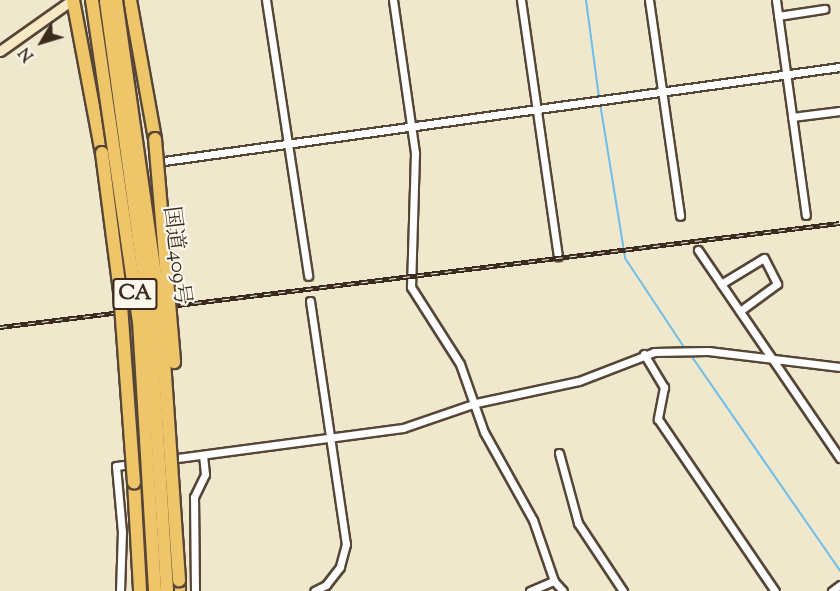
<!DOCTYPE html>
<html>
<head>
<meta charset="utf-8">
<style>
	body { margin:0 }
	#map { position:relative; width:840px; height:591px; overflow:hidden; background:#f0e8cd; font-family:"Sorts Mill Goudy","Noto Serif JP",serif }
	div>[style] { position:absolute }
	.stream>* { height:2px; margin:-1px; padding:0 1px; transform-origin:1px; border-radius:1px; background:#6dbee8 }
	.roads { filter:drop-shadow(2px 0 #564638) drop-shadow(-2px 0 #564638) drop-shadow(0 2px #564638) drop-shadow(0 -2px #564638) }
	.minor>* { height:7px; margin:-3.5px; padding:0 3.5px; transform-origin:3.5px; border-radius:3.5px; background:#fff }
	.secondary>* { height:9px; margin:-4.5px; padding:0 4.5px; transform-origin:4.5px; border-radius:4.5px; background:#f8e8c3 }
	.trunk>* { height:12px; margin:-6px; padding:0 6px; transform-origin:6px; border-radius:6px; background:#eec569 }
	.rail>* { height:4.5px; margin-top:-2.25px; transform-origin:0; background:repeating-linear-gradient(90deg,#fbf7ec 0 7px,#3b2a1e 0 14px); box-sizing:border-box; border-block:2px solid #3b2a1e }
	.bridges { filter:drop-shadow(2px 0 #564638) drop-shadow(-2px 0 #564638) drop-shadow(0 2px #564638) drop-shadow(0 -2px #564638) }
	.trunk-bridge>* { height:12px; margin:-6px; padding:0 6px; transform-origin:6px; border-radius:6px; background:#eec569 }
	.motorway-bridge>* { height:12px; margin:-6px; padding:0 6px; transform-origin:6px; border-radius:6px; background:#eec569 }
	span { translate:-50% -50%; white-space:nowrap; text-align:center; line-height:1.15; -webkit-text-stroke:4.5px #fbf7ec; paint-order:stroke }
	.shield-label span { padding:2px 4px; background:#fbf7ec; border:2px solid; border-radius:4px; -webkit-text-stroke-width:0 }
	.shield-label { font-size:21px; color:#3b2a1e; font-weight:700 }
	.street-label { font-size:22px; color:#3b2a1e }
	.north { position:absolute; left:12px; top:12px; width:60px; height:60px; -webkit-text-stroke:4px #fbf7ec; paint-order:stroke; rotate:232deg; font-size:16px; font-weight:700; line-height:24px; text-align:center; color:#3b2a1e }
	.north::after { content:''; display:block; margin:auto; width:21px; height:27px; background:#3b2a1e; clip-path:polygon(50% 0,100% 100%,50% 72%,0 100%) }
</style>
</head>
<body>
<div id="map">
	<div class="stream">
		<i style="left:586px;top:0;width:98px;rotate:82.4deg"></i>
		<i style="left:600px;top:103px;width:157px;rotate:80.8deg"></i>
		<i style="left:625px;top:258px;width:110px;rotate:56.5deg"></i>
		<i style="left:690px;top:354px;width:264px;rotate:55.3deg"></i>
	</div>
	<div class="roads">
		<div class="minor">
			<i style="left:266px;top:0;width:279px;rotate:81.3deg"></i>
			<i style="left:393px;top:0;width:155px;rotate:81.8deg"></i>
			<i style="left:415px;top:153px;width:134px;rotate:91.7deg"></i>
			<i style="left:411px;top:287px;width:91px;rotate:57.5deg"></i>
			<i style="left:460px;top:364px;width:72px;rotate:70.6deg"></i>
			<i style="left:484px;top:432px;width:101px;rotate:60.9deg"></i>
			<i style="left:533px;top:520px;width:65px;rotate:71deg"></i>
			<i style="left:554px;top:581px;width:13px;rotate:48deg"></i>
			<i style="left:521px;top:0;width:259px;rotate:81.8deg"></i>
			<i style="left:649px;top:0;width:218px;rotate:81.8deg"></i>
			<i style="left:776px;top:0;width:217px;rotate:82.1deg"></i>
			<i style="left:778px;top:16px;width:47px;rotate:-8.7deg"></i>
			<i style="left:792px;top:117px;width:48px;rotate:-7.1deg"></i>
			<i style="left:164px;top:161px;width:683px;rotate:-7.92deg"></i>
			<i style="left:698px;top:250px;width:252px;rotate:55.7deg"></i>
			<i style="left:721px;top:284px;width:50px;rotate:-31.2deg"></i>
			<i style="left:764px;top:258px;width:29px;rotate:63deg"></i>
			<i style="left:777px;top:284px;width:46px;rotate:143.9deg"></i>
			<i style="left:310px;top:301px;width:246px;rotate:81.6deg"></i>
			<i style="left:346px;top:544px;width:24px;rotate:105deg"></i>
			<i style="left:340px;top:567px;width:23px;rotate:128deg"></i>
			<i style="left:326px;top:585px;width:13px;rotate:153deg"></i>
			<i style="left:644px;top:354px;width:39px;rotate:59deg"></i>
			<i style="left:664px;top:387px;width:33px;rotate:101deg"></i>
			<i style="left:658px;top:419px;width:208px;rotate:55.8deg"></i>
			<i style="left:559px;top:453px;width:73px;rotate:74.8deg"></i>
			<i style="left:578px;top:523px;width:82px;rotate:56.5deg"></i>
			<i style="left:170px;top:459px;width:235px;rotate:-7.6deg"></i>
			<i style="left:403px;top:428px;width:77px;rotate:-18.9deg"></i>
			<i style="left:476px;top:403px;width:105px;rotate:-12.1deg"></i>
			<i style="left:579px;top:381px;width:80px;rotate:-21.1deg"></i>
			<i style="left:654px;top:352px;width:54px;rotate:-1.1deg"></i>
			<i style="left:708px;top:351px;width:133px;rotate:6.9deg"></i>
			<i style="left:120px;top:591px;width:59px;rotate:-88.1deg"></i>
			<i style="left:122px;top:532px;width:66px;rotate:-95.2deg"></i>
			<i style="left:116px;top:466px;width:34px;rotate:-7deg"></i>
			<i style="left:195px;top:591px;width:94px;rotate:-90.6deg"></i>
			<i style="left:194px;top:497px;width:25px;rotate:-64deg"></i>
			<i style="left:205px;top:474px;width:19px;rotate:-96deg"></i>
			<i style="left:530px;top:591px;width:26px;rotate:-23deg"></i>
			<i style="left:832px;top:591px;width:10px;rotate:-37deg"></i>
		</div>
		<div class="secondary">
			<i style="left:0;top:51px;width:88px;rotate:-35.3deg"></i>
		</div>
		<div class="trunk">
			<i style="left:73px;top:0;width:156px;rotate:79.3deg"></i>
			<i style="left:130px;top:0;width:141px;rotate:79.8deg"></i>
			<i style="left:134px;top:482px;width:109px;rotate:86.8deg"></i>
			<i style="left:179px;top:580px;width:11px;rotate:90deg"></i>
		</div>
	</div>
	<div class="rail">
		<i style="left:0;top:327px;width:846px;rotate:-7.06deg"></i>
	</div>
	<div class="bridges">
		<div class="trunk-bridge">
			<i style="left:116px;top:0;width:319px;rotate:81.9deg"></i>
			<i style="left:161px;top:316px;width:265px;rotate:86.1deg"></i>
			<i style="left:155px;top:139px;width:224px;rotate:85.1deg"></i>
			<i style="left:102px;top:153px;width:140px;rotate:82.6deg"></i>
			<i style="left:120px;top:292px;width:191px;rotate:85.8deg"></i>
		</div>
		<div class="motorway-bridge">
			<i style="left:92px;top:0;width:324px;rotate:81.7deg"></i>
			<i style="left:139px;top:321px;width:270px;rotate:86.6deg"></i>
			<i style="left:106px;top:2px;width:320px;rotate:82.1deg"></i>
			<i style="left:150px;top:319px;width:273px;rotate:86.4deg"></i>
		</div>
	</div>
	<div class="shield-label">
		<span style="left:135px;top:294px">CA</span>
	</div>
	<div class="street-label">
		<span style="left:175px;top:256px;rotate:83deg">国道409号</span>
	</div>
	<div class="north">N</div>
</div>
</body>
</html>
